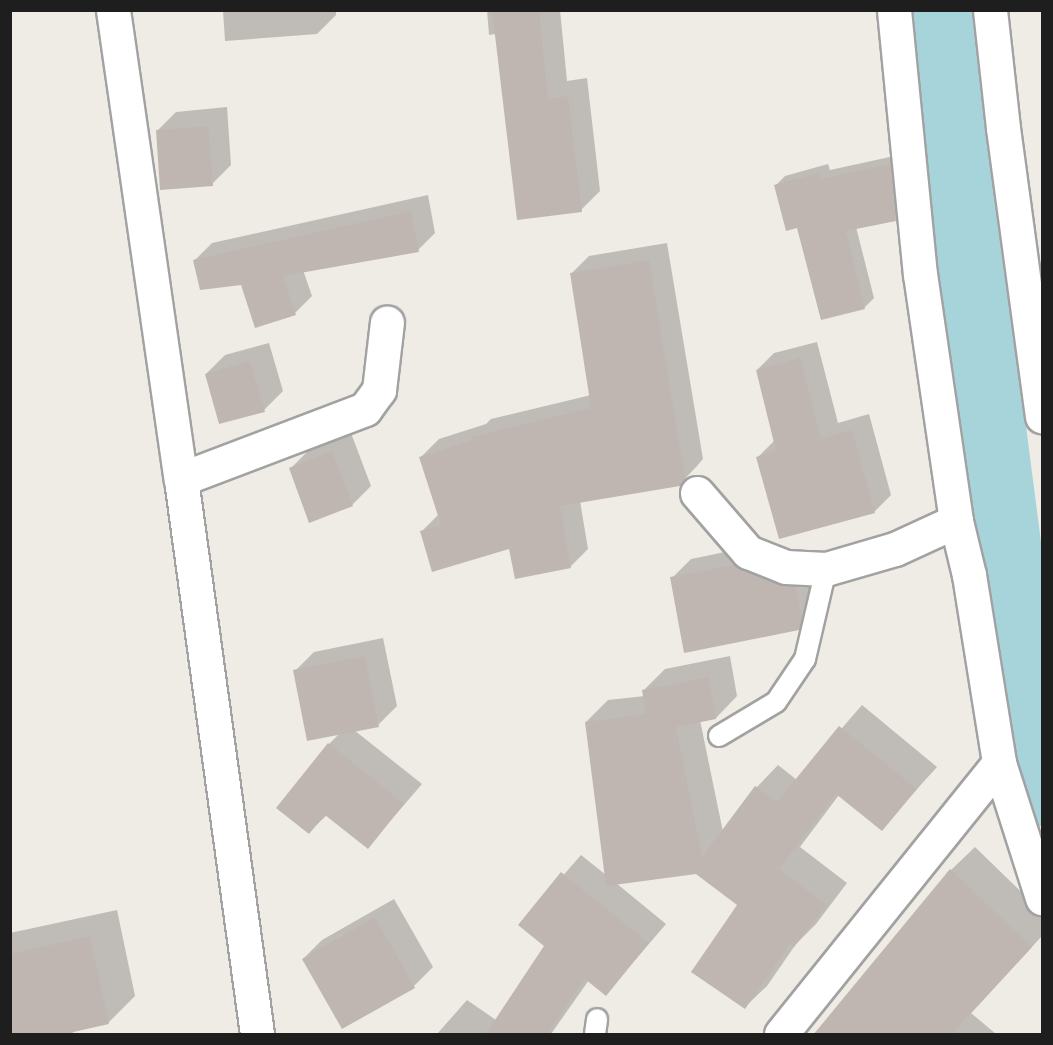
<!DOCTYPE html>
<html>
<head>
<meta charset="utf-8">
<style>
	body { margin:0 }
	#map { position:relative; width:1053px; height:1045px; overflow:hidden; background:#efebe5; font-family:Overpass,sans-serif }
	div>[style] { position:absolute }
	.shadow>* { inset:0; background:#0003 }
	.river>* { height:84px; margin:-42px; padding:0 42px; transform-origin:42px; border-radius:42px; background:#a7d3db }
	.building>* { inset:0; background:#bfb6b1 }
	.roads { filter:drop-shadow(2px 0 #a2a2a2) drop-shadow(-2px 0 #a2a2a2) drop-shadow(0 2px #a2a2a2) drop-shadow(0 -2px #a2a2a2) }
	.lane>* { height:20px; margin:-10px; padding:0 10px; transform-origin:10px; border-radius:10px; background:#fff }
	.street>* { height:33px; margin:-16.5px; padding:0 16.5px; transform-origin:16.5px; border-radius:16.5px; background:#fff }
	span { translate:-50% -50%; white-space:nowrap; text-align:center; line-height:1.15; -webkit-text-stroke:5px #fff; paint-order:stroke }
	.frame { position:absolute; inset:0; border:12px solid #1e1e1e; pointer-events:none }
</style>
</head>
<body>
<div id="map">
	<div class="shadow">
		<i style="clip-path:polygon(223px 10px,336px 10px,336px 15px,317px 34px,225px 41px)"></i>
		<i style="clip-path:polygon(487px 10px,560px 10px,567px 81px,587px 78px,600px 191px,581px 210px,496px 34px,489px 35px)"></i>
		<i style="clip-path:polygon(227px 107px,231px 165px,212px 184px,157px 131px,176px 112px)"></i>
		<i style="clip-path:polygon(899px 155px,905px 210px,895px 219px,856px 227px,874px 298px,865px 307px,822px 318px,798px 226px,776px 185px,785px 176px,828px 164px,830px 170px)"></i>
		<i style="clip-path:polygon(428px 195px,435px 233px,418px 250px,303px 270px,312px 296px,295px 313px,195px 260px,212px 243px)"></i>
		<i style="clip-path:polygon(667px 243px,703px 459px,697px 466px,679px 485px,580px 501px,588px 549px,570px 567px,511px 547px,421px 532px,439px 514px,421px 457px,439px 439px,486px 424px,491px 419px,591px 395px,571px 274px,589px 256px)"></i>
		<i style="clip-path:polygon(817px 342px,838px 423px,869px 414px,891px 495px,874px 512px,758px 457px,775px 440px,757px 370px,774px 353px)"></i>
		<i style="clip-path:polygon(269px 343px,283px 391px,264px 410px,206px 374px,225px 355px)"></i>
		<i style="clip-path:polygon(351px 433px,371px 486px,352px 505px,291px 468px,310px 449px)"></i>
		<i style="clip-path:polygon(754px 546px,815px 568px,818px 609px,799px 629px,672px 578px,691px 559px)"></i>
		<i style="clip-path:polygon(383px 638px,397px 706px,378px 725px,354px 730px,422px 784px,368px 847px,327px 815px,309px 832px,329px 744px,340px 733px,295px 671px,314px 652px)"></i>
		<i style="clip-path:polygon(730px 656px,737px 696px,716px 718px,700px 720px,723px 832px,757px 787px,778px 765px,797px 780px,862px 705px,937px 767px,881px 829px,839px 795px,800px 847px,847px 883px,816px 924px,796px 944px,767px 986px,745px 1007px,740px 905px,696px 873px,616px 883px,666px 924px,606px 994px,589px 980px,551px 1034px,437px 1034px,467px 1000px,496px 1020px,546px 946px,520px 925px,581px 855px,606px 875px,586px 722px,608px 700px,645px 696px,644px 690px,665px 669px)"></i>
		<i style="clip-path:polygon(975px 847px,1042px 912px,1042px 936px,971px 1013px,996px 1034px,815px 1034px,951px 870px)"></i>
		<i style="clip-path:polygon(394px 899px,433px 967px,414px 986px,343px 1027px,303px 959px,322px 940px)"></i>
		<i style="clip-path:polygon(117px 910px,135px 996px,108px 1023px,76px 1030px,71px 1034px,10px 1034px,10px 933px)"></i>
	</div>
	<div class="river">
		<i style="left:930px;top:10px;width:704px;rotate:82.65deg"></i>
		<i style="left:1020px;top:708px;width:79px;rotate:73.9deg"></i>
	</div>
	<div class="building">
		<i style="clip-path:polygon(492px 10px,539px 10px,548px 99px,568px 96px,582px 212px,517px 220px)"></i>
		<i style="clip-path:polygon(208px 126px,213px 186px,160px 190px,156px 130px)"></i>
		<i style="clip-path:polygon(890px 164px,896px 221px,846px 231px,865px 309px,821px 320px,797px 228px,786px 231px,774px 185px,819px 173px,820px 179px)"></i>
		<i style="clip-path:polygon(411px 211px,419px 252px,283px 276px,296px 315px,255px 328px,241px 285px,200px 290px,193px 260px)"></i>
		<i style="clip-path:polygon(649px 260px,685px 478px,680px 486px,560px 506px,571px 568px,515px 579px,509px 549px,432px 572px,420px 531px,441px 525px,419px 457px,472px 440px,471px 437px,591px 408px,570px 273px)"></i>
		<i style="clip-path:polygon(800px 358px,821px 439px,852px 430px,875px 513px,779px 539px,756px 457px,776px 451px,756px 370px)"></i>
		<i style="clip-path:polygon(250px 361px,265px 412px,219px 424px,205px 374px)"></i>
		<i style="clip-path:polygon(332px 451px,353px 506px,309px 523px,289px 468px)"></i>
		<i style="clip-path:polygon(734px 565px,779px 584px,796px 586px,802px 619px,799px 630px,684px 653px,670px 577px)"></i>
		<i style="clip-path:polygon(365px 656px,379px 727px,307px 741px,293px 670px)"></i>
		<i style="clip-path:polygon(709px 677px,716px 719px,676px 727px,702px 857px,755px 786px,777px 802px,839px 726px,917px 789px,882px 831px,836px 794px,779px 869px,827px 905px,794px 947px,790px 944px,745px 1009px,691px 972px,737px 905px,696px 874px,606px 886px,585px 722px,646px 714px,642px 690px)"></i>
		<i style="clip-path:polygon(328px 743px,404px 804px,368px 849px,325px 815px,309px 834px,276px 808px)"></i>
		<i style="clip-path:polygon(950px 869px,1032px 947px,951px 1035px,813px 1035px)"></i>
		<i style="clip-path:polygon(561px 872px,649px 943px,606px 996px,585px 979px,547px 1035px,485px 1035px,544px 946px,518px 925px)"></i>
		<i style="clip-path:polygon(375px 917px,415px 988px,342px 1029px,302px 959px)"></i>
		<i style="clip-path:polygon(90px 936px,109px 1024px,60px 1035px,10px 1035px,10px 954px)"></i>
	</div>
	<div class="roads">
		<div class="lane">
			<i style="left:719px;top:736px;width:66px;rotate:-30.8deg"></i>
			<i style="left:776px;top:702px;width:52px;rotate:-56deg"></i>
			<i style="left:805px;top:659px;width:92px;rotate:-76.9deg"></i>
			<i style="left:595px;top:1034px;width:15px;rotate:-82deg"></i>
		</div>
		<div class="street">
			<i style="left:113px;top:10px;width:474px;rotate:81.8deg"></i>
			<i style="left:181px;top:479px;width:560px;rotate:82.2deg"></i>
			<i style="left:894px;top:10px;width:265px;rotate:84.4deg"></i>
			<i style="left:920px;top:274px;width:250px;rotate:81.7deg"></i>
			<i style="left:956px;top:521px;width:56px;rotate:76.5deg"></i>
			<i style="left:969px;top:575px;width:190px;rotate:80.9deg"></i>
			<i style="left:999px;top:763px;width:142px;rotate:72.3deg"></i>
			<i style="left:990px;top:10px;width:119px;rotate:83.7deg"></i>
			<i style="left:1003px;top:128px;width:291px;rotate:82.3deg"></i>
			<i style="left:181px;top:479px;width:197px;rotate:-20.8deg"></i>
			<i style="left:365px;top:409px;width:24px;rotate:-54deg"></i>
			<i style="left:379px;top:390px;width:68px;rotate:-83.3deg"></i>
			<i style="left:697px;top:493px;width:78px;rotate:49.2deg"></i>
			<i style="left:748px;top:552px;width:41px;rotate:21.5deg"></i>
			<i style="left:786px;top:567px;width:40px;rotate:2.9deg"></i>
			<i style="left:826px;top:569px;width:72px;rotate:-16.2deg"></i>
			<i style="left:895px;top:549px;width:67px;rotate:-24.7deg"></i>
			<i style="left:781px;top:1034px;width:348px;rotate:-51.2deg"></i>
		</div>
	</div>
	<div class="frame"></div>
</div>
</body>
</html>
